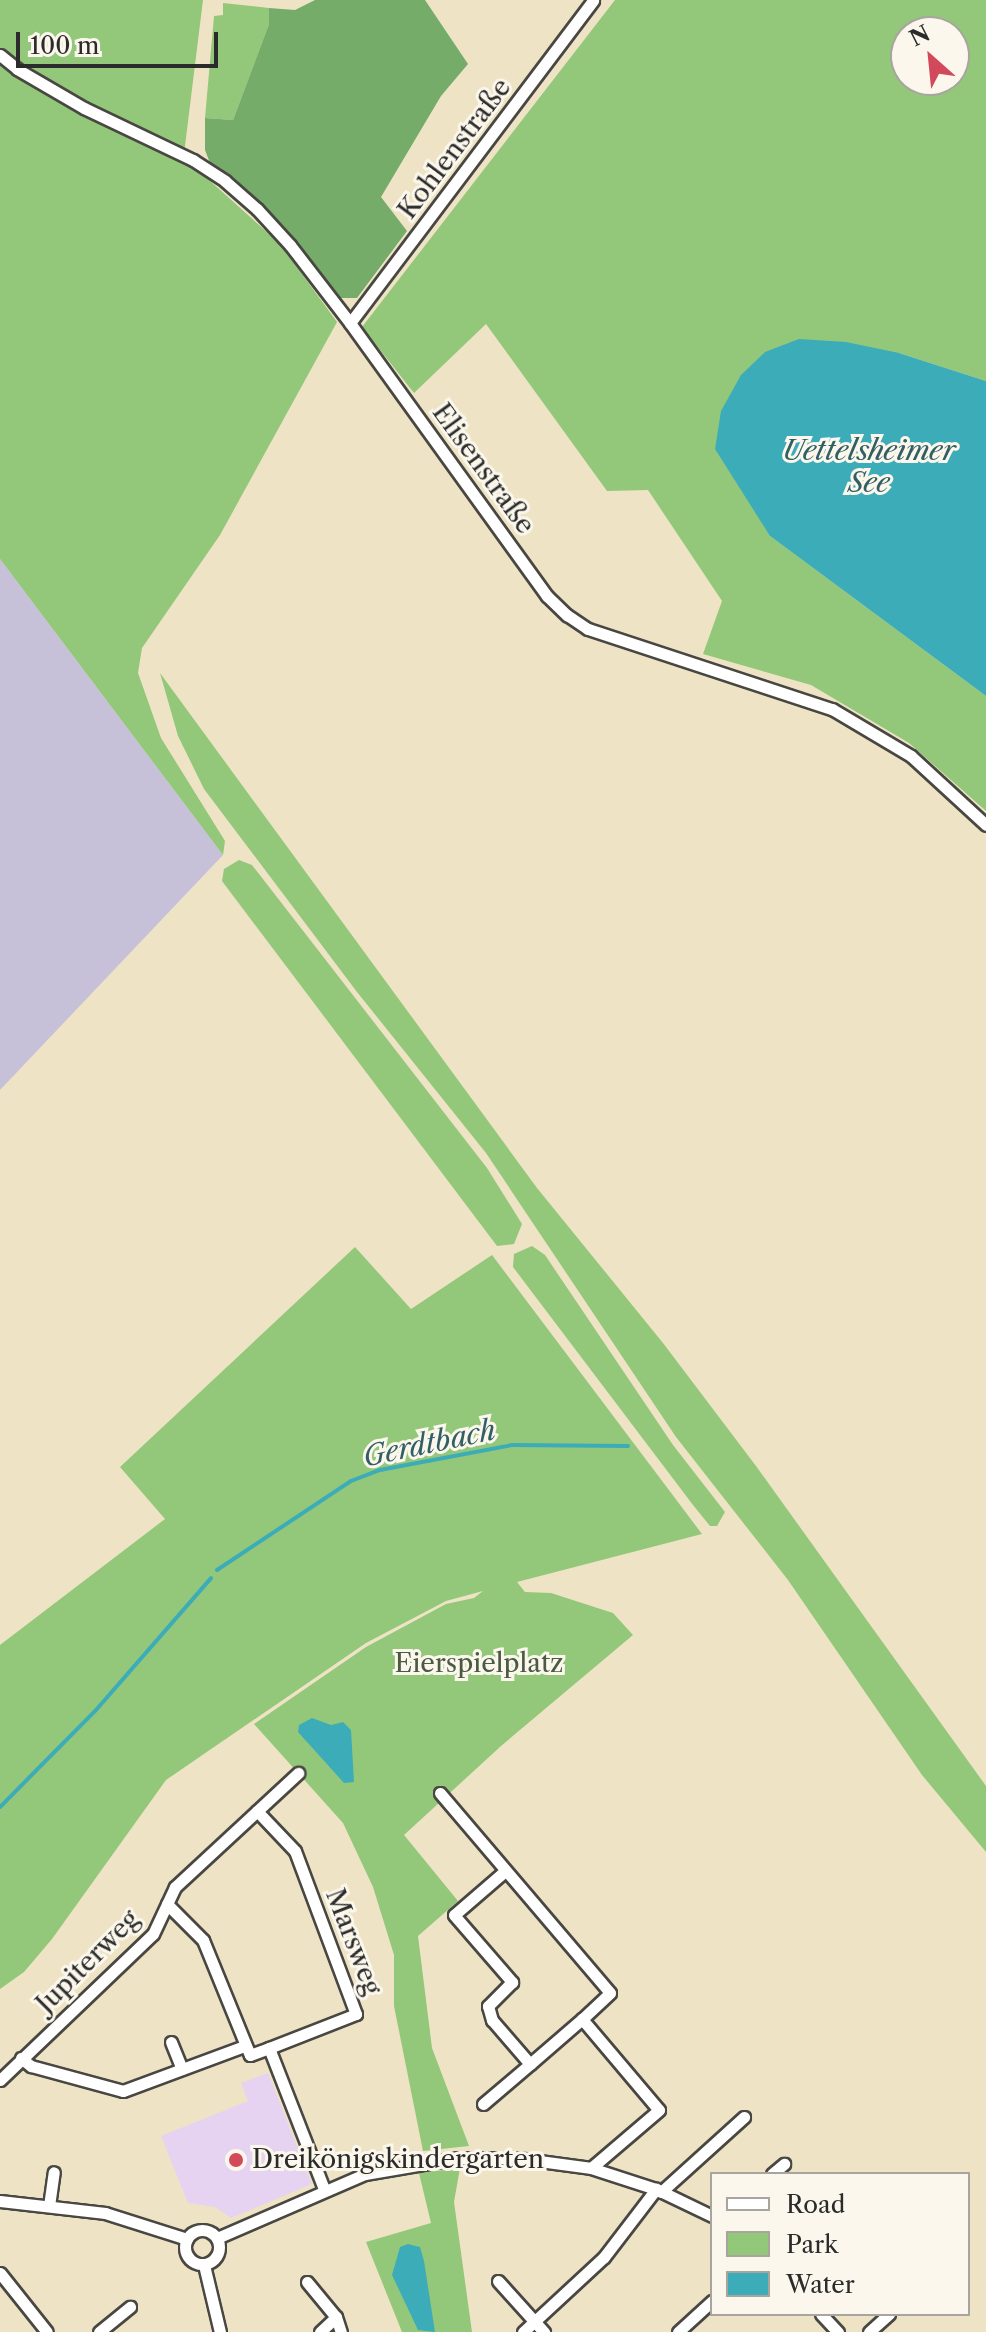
<!DOCTYPE html>
<html>
<head>
<meta charset="utf-8">
<style>
	body { margin:0 }
	#map { position:relative; width:986px; height:2332px; overflow:hidden; background:#eee3c5; font-family:"Libre Caslon Text",serif }
	div>[style] { position:absolute }
	.built>* { inset:0; background:#e5d3f1 }
	.industrial>* { inset:0; background:#c7c0d9 }
	.green>* { inset:0; background:#93c87a }
	.forest>* { inset:0; background:#76ac6a }
	.water>* { inset:0; background:#3cacb9 }
	.stream>* { height:4px; margin:-2px; padding:0 2px; transform-origin:2px; border-radius:2px; background:#3cacb9 }
	.roads { filter:drop-shadow(2px 0 #484742) drop-shadow(-2px 0 #484742) drop-shadow(0 2px #484742) drop-shadow(0 -2px #484742) }
	.street>* { height:11px; margin:-5.5px; padding:0 5.5px; transform-origin:5.5px; border-radius:5.5px; background:#fff }
	.street>.ring { margin:-5.5px; padding:0; box-sizing:content-box; background:none; border:11px solid #fff; border-radius:50% }
	.dots>* { width:22px; height:22px; translate:-50% -50%; box-sizing:border-box; border:4px solid #fbf7ec; border-radius:50% }
	span { translate:-50% -50%; white-space:nowrap; text-align:center; line-height:1.15; -webkit-text-stroke:6px #fbf7ec; paint-order:stroke }
	.street-label { font-size:26px; color:#2b2b2b }
	.park-label { font-size:26px; color:#4a5a43 }
	.poi-label { font-size:26px; color:#2b2b2b }
	.left { translate:0 -50%; text-align:left }
	.water-label { font-size:28px; color:#325f64; font-style:italic }
	.legend { position:absolute; left:710px; top:2172px; width:260px; height:144px; box-sizing:border-box; background:#fbf7ec; border:2px solid #a8a59f; margin:0; padding:10px 14px; list-style:none; font-size:24px; color:#2b2b2b }
	.legend li { display:flex; align-items:center; gap:16px; height:40px }
	.legend b { width:40px; border:2px solid #a8a59f }
	.north { position:absolute; left:890px; top:16px; width:80px; height:80px; box-sizing:border-box; background:#fbf7ec; border:2px solid #a8a59f; border-radius:50%; rotate:333deg; font-size:22px; font-weight:700; line-height:32px; text-align:center; color:#2b2b2b }
	.north::after { content:''; display:block; margin:auto; width:28px; height:36px; background:#d1495b; clip-path:polygon(50% 0,100% 100%,50% 72%,0 100%) }
	.scale { position:absolute; left:16px; top:32px; width:202px; height:36px; box-sizing:border-box; border:4px solid #2b2b2b; border-top:0; padding-left:10px; font-size:24px; line-height:28px; white-space:nowrap; color:#2b2b2b; -webkit-text-stroke:6px #fbf7ec; paint-order:stroke }
</style>
</head>
<body>
<div id="map">
	<div class="built">
		<i style="clip-path:polygon(268px 2073px,312px 2184px,231px 2218px,215px 2207px,188px 2203px,161px 2136px,248px 2101px,241px 2083px)"></i>
	</div>
	<div class="industrial">
		<i style="clip-path:polygon(0 559px,223px 855px,0 1090px)"></i>
	</div>
	<div class="green">
		<i style="clip-path:polygon(0 0,203px 0,183px 162px,198px 170px,280px 244px,337px 322px,220px 535px,142px 648px,138px 673px,161px 738px,225px 841px,223px 855px,0 559px)"></i>
		<i style="clip-path:polygon(evenodd,615px 0,986px 0,986px 381px,899px 353px,770px 536px,986px 696px,986px 811px,909px 743px,811px 685px,703px 654px,722px 601px,648px 490px,607px 491px,486px 324px,414px 393px,362px 327px,615px 0,906px 32px,954px 32px,954px 80px,906px 80px,906px 32px)"></i>
		<i style="clip-path:polygon(223px 3px,269px 8px,269px 24px,233px 120px,205px 118px,214px 16px,223px 15px)"></i>
		<i style="clip-path:polygon(160px 673px,537px 1188px,663px 1343px,756px 1466px,986px 1786px,986px 1852px,922px 1775px,788px 1580px,676px 1437px,486px 1153px,357px 992px,204px 789px,178px 736px)"></i>
		<i style="clip-path:polygon(239px 860px,252px 865px,487px 1168px,522px 1224px,514px 1244px,497px 1246px,222px 881px,224px 869px)"></i>
		<i style="clip-path:polygon(532px 1246px,545px 1255px,673px 1445px,725px 1512px,717px 1526px,710px 1526px,693px 1505px,513px 1267px,514px 1254px)"></i>
		<i style="clip-path:polygon(355px 1247px,411px 1309px,492px 1255px,702px 1534px,517px 1582px,525px 1592px,551px 1593px,613px 1613px,633px 1635px,501px 1746px,404px 1835px,458px 1901px,418px 1936px,432px 2048px,469px 2146px,423px 2151px,394px 2006px,394px 1955px,373px 1887px,343px 1823px,254px 1724px,366px 1647px,446px 1604px,474px 1598px,483px 1591px,446px 1601px,366px 1643px,166px 1780px,52px 1939px,24px 1972px,0 1989px,0 1645px,165px 1519px,120px 1467px)"></i>
		<i style="clip-path:polygon(460px 2168px,454px 2202px,472px 2332px,402px 2332px,366px 2242px,431px 2223px,419px 2173px)"></i>
	</div>
	<div class="forest">
		<i style="clip-path:polygon(315px 0,425px 0,468px 64px,441px 96px,381px 197px,407px 231px,357px 298px,341px 298px,273px 215px,210px 163px,205px 150px,205px 118px,233px 120px,269px 24px,269px 8px,295px 10px)"></i>
	</div>
	<div class="water">
		<i style="clip-path:polygon(799px 339px,846px 342px,899px 353px,986px 381px,986px 696px,770px 536px,715px 449px,721px 411px,741px 375px,765px 352px)"></i>
		<i style="clip-path:polygon(312px 1718px,331px 1725px,343px 1722px,351px 1730px,354px 1782px,344px 1783px,298px 1732px,299px 1725px)"></i>
		<i style="clip-path:polygon(408px 2244px,420px 2247px,424px 2261px,435px 2332px,418px 2330px,392px 2275px,400px 2247px)"></i>
	</div>
	<div class="stream">
		<i style="left:217px;top:1570px;width:161px;rotate:-33.6deg"></i>
		<i style="left:351px;top:1481px;width:31px;rotate:-21deg"></i>
		<i style="left:380px;top:1470px;width:134px;rotate:-10.7deg"></i>
		<i style="left:512px;top:1445px;width:116px;rotate:0.5deg"></i>
		<i style="left:0;top:1807px;width:136px;rotate:-45.3deg"></i>
		<i style="left:96px;top:1710px;width:175px;rotate:-48.9deg"></i>
	</div>
	<div class="roads">
		<div class="street">
			<i style="left:0;top:55px;width:22px;rotate:39deg"></i>
			<i style="left:17px;top:69px;width:78px;rotate:30.2deg"></i>
			<i style="left:84px;top:108px;width:121px;rotate:25.5deg"></i>
			<i style="left:193px;top:160px;width:38px;rotate:33deg"></i>
			<i style="left:225px;top:181px;width:43px;rotate:41.2deg"></i>
			<i style="left:257px;top:209px;width:49px;rotate:47.5deg"></i>
			<i style="left:290px;top:245px;width:98px;rotate:52.4deg"></i>
			<i style="left:350px;top:323px;width:337px;rotate:54.2deg"></i>
			<i style="left:547px;top:596px;width:28px;rotate:44deg"></i>
			<i style="left:567px;top:615px;width:25px;rotate:34deg"></i>
			<i style="left:588px;top:629px;width:257px;rotate:18.2deg"></i>
			<i style="left:832px;top:709px;width:92px;rotate:30.7deg"></i>
			<i style="left:911px;top:756px;width:102px;rotate:42.6deg"></i>
			<i style="left:350px;top:323px;width:404px;rotate:-53deg"></i>
			<i style="left:440px;top:1793px;width:262px;rotate:49.6deg"></i>
			<i style="left:610px;top:1993px;width:38px;rotate:137deg"></i>
			<i style="left:582px;top:2019px;width:119px;rotate:49.8deg"></i>
			<i style="left:659px;top:2110px;width:89px;rotate:139.5deg"></i>
			<i style="left:257px;top:1811px;width:55px;rotate:46.5deg"></i>
			<i style="left:295px;top:1851px;width:174px;rotate:69.5deg"></i>
			<i style="left:356px;top:2014px;width:93px;rotate:158.7deg"></i>
			<i style="left:505px;top:1871px;width:67px;rotate:139.2deg"></i>
			<i style="left:454px;top:1915px;width:89px;rotate:49.1deg"></i>
			<i style="left:512px;top:1982px;width:34px;rotate:135deg"></i>
			<i style="left:488px;top:2006px;width:15px;rotate:74deg"></i>
			<i style="left:492px;top:2020px;width:58px;rotate:49.2deg"></i>
			<i style="left:530px;top:2064px;width:69px;rotate:-40.9deg"></i>
			<i style="left:167px;top:1904px;width:51px;rotate:45deg"></i>
			<i style="left:203px;top:1940px;width:124px;rotate:67.8deg"></i>
			<i style="left:250px;top:2055px;width:20px;rotate:-20deg"></i>
			<i style="left:269px;top:2048px;width:151px;rotate:68.7deg"></i>
			<i style="left:171px;top:2042px;width:29px;rotate:68deg"></i>
			<i style="left:21px;top:2058px;width:13px;rotate:39deg"></i>
			<i style="left:31px;top:2066px;width:95px;rotate:15.2deg"></i>
			<i style="left:123px;top:2091px;width:129px;rotate:-20.4deg"></i>
			<i style="left:0;top:2080px;width:211px;rotate:-43.7deg"></i>
			<i style="left:153px;top:1934px;width:52px;rotate:-64.9deg"></i>
			<i style="left:175px;top:1887px;width:168px;rotate:-42.8deg"></i>
			<i style="left:483px;top:2104px;width:62px;rotate:-40.4deg"></i>
			<i style="left:772px;top:2174px;width:16px;rotate:-40deg"></i>
			<i style="left:661px;top:2192px;width:112px;rotate:-42.1deg"></i>
			<i style="left:0;top:2201px;width:106px;rotate:6.5deg"></i>
			<i style="left:105px;top:2213px;width:86px;rotate:17.6deg"></i>
			<i style="left:49px;top:2206px;width:34px;rotate:-82deg"></i>
			<i class="ring" style="left:185px;top:2230px;width:23px;height:23px"></i>
			<i style="left:217px;top:2238px;width:161px;rotate:-23.4deg"></i>
			<i style="left:365px;top:2174px;width:95px;rotate:-9.7deg"></i>
			<i style="left:459px;top:2158px;width:58px"></i>
			<i style="left:517px;top:2158px;width:75px;rotate:7.7deg"></i>
			<i style="left:591px;top:2168px;width:68px;rotate:17.9deg"></i>
			<i style="left:656px;top:2189px;width:62px;rotate:25.7deg"></i>
			<i style="left:204px;top:2265px;width:69px;rotate:76.6deg"></i>
			<i style="left:0;top:2273px;width:75px;rotate:51.5deg"></i>
			<i style="left:498px;top:2281px;width:69px;rotate:48deg"></i>
			<i style="left:307px;top:2282px;width:45px;rotate:50.4deg"></i>
			<i style="left:821px;top:2314px;width:25px;rotate:47deg"></i>
			<i style="left:99px;top:2332px;width:40px;rotate:-39deg"></i>
			<i style="left:320px;top:2332px;width:22px;rotate:-43deg"></i>
			<i style="left:336px;top:2317px;width:16px;rotate:72deg"></i>
			<i style="left:523px;top:2332px;width:110px;rotate:-42.8deg"></i>
			<i style="left:604px;top:2257px;width:86px;rotate:-52.6deg"></i>
			<i style="left:678px;top:2332px;width:46px;rotate:-42.4deg"></i>
			<i style="left:869px;top:2332px;width:27px;rotate:-42deg"></i>
		</div>
	</div>
	<div class="dots">
		<i style="left:236px;top:2160px;background:#d1495b"></i>
	</div>
	<div class="street-label">
		<span style="left:455px;top:149px;rotate:-53deg">Kohlenstraße</span>
		<span style="left:483px;top:469px;rotate:54deg">Elisenstraße</span>
		<span style="left:353px;top:1942px;rotate:69deg">Marsweg</span>
		<span style="left:88px;top:1962px;rotate:-45deg">Jupiterweg</span>
	</div>
	<div class="park-label">
		<span style="left:479px;top:1664px">Eierspielplatz</span>
	</div>
	<div class="poi-label">
		<span class="left" style="left:252px;top:2160px">Dreikönigskindergarten</span>
	</div>
	<div class="water-label">
		<span style="left:869px;top:466px">Uettelsheimer<br>See</span>
		<span style="left:429px;top:1443px;rotate:-12deg">Gerdtbach</span>
	</div>
	<ul class="legend">
	<li><b style="height:10px;background:#fff"></b>Road</li>
	<li><b style="height:22px;background:#93c87a"></b>Park</li>
	<li><b style="height:22px;background:#3cacb9"></b>Water</li>
	</ul>
	<div class="north">N</div>
	<div class="scale">100 m</div>
</div>
</body>
</html>
